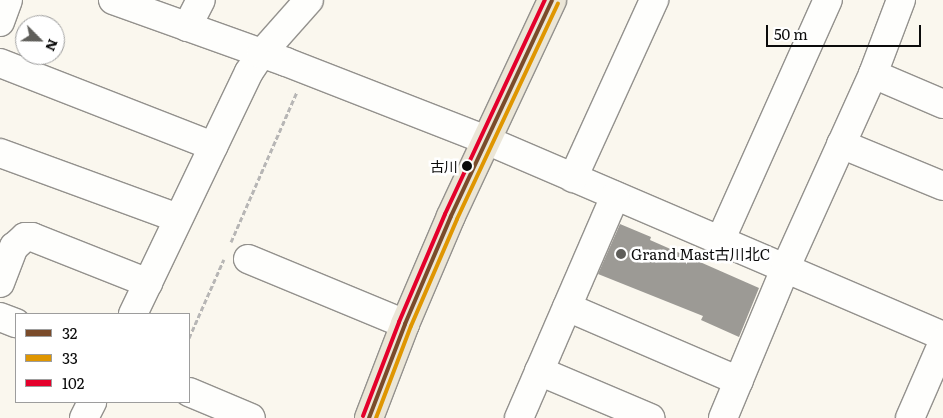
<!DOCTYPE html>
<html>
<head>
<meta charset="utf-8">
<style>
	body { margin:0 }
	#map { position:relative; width:943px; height:418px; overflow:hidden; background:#faf7ee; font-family:Literata,"Noto Sans JP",serif }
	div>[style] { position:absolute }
	.building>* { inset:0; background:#9c9a95 }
	.path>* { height:3px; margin-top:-1.5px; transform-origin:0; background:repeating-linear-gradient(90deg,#b7b6b5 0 5px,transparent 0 7.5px) }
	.roads { filter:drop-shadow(1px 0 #93918d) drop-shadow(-1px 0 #93918d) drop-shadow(0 1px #93918d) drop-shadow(0 -1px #93918d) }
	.minor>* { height:28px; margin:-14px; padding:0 14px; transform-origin:14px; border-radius:14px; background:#fefefc }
	.major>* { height:28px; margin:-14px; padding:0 14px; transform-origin:14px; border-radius:14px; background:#ebe6d7 }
	.bus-1>* { height:4px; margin:-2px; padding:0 2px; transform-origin:2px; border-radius:2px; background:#7a4b2a }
	.bus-2>* { height:4px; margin:-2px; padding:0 2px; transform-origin:2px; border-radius:2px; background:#df9601 }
	.bus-3>* { height:4px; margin:-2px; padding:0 2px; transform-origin:2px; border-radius:2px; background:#e4002b }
	.dots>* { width:14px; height:14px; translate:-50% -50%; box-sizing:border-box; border:2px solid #fff; border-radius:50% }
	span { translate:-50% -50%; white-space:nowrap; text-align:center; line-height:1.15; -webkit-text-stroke:5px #fff; paint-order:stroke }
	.bus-label { font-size:14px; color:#0b0b0b }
	.right { translate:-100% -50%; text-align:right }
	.poi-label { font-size:15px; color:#0b0b0b }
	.left { translate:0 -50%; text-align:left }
	.legend { position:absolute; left:15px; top:313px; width:175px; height:90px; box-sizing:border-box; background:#fff; border:1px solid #9d9d9d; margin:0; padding:6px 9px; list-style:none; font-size:15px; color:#0b0b0b }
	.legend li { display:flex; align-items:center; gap:10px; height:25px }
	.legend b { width:25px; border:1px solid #9d9d9d }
	.north { position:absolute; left:15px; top:15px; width:50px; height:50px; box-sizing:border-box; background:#fff; border:1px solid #9d9d9d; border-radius:50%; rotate:113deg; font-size:14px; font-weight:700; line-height:20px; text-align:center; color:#0b0b0b }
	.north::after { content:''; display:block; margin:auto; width:18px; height:22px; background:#5f5e5a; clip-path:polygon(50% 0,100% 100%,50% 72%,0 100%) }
	.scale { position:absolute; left:766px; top:25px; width:155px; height:22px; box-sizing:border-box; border:2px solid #0b0b0b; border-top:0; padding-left:6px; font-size:15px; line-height:18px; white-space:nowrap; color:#0b0b0b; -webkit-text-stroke:4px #fff; paint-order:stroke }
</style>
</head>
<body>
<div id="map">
	<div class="building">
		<i style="clip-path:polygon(620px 224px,651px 237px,650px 240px,759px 288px,739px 337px,701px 320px,703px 316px,598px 274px)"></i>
	</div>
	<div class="path">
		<i style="left:231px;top:242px;width:164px;rotate:-66.3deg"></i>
		<i style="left:189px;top:338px;width:86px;rotate:-66.1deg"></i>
	</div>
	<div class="roads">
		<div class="minor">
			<i style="left:113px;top:0;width:184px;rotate:19.7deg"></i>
			<i style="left:286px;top:62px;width:215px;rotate:21.3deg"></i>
			<i style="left:486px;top:140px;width:497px;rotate:23.2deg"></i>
			<i style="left:0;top:22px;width:23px;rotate:-70deg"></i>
			<i style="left:187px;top:27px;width:30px;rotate:-63deg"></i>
			<i style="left:0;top:63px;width:229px;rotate:21.3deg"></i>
			<i style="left:873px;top:74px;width:76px;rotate:23.2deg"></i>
			<i style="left:841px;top:144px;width:110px;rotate:22.4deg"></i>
			<i style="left:0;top:153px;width:189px;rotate:20.1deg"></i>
			<i style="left:573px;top:178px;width:196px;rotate:-65.5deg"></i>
			<i style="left:720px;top:241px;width:264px;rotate:-65.9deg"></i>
			<i style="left:248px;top:259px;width:170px;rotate:22.5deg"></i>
			<i style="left:0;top:283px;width:39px;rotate:-69deg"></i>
			<i style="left:14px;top:247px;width:15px;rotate:-42deg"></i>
			<i style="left:25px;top:237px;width:7px"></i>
			<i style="left:32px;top:237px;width:125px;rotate:21.6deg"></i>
			<i style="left:567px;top:307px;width:187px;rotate:23.3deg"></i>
			<i style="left:133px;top:314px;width:268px;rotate:-64.4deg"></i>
			<i style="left:249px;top:72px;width:22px;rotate:-56deg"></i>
			<i style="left:261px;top:54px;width:72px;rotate:-48.4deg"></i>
			<i style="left:0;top:317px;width:17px;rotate:21deg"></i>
			<i style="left:539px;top:371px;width:121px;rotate:22.9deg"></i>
			<i style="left:189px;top:392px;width:67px;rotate:22.8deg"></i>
			<i style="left:84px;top:418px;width:18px;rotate:-63deg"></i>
			<i style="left:519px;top:418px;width:242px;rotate:-66.6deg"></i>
			<i style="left:723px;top:418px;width:161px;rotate:-67.4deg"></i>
			<i style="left:785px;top:269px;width:214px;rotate:-65.7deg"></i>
			<i style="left:873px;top:74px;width:79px;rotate:-69.3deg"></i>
			<i style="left:910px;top:418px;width:83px;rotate:-66.5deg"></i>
		</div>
		<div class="major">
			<i style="left:369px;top:418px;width:101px;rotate:-69deg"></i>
			<i style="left:405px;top:324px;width:117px;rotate:-66.9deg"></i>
			<i style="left:451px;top:216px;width:238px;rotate:-64.9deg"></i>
		</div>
	</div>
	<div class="bus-1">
		<i style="left:369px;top:418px;width:101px;rotate:-69deg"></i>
		<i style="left:405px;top:324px;width:117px;rotate:-66.9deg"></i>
		<i style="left:451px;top:216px;width:238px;rotate:-64.9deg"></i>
	</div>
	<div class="bus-2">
		<i style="left:376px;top:418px;width:98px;rotate:-69.2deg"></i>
		<i style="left:411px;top:326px;width:116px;rotate:-66.7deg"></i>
		<i style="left:457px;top:219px;width:238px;rotate:-64.9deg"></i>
	</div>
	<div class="bus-3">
		<i style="left:363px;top:416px;width:101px;rotate:-69deg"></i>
		<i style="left:399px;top:322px;width:117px;rotate:-66.9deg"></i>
		<i style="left:445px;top:214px;width:236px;rotate:-65deg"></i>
	</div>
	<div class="dots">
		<i style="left:467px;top:166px;background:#0b0b0b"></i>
		<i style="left:621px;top:254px;background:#5f5e5a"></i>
	</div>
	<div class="bus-label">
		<span class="right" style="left:458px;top:166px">古川</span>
	</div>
	<div class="poi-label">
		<span class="left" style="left:631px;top:254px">Grand Mast古川北C</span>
	</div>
	<ul class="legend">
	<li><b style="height:6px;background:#7a4b2a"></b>32</li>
	<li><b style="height:6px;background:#df9601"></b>33</li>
	<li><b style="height:6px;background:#e4002b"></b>102</li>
	</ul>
	<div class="north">N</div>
	<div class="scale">50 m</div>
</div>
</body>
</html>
